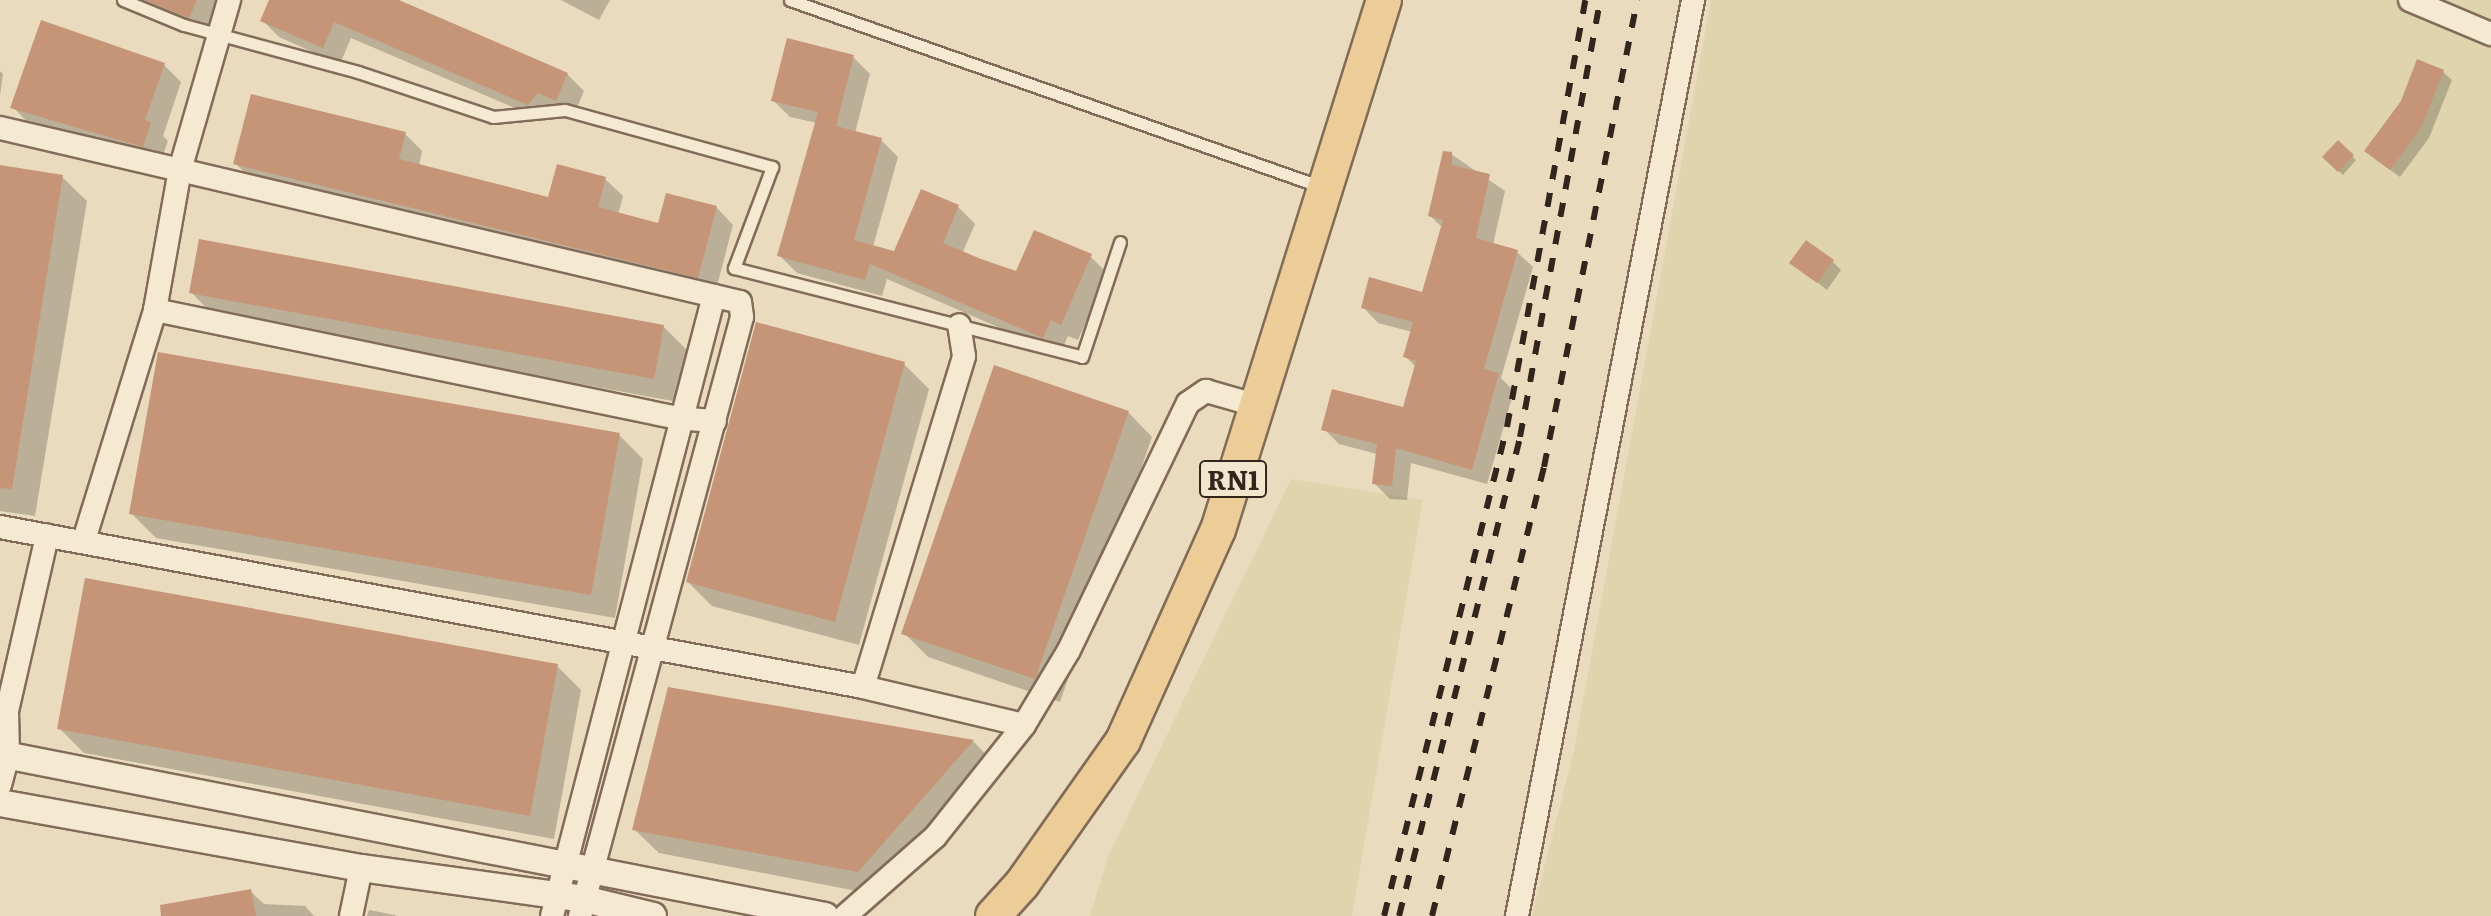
<!DOCTYPE html>
<html>
<head>
<meta charset="utf-8">
<style>
	body { margin:0 }
	#map { position:relative; width:2491px; height:916px; overflow:hidden; background:#eadbbf; font-family:Literata,serif }
	div>[style] { position:absolute }
	.farmland>* { inset:0; background:#dfd4ad }
	.shadow>* { inset:0; background:#0003 }
	.building>* { inset:0; background:#c69477 }
	.roads { filter:drop-shadow(2px 0 #826c59) drop-shadow(-2px 0 #826c59) drop-shadow(0 2px #826c59) drop-shadow(0 -2px #826c59) }
	.service>* { height:11px; margin:-5.5px; padding:0 5.5px; transform-origin:5.5px; border-radius:5.5px; background:#f6e9d2 }
	.minor>* { height:22px; margin:-11px; padding:0 11px; transform-origin:11px; border-radius:11px; background:#f6e9d2 }
	.tertiary>* { height:26px; margin:-13px; padding:0 13px; transform-origin:13px; border-radius:13px; background:#f6e9d2 }
	.primary>* { height:34px; margin:-17px; padding:0 17px; transform-origin:17px; border-radius:17px; background:#eccd98 }
	.rail>* { height:6px; margin-top:-3px; transform-origin:0; background:repeating-linear-gradient(90deg,#32261c 0 14px,transparent 0 28px) }
	span { translate:-50% -50%; white-space:nowrap; text-align:center; line-height:1.15; -webkit-text-stroke:8px #f2e6ce; paint-order:stroke }
	.shield-label span { padding:2px 6px; background:#f2e6ce; border:2px solid; border-radius:6px; -webkit-text-stroke-width:0 }
	.shield-label { font-size:26px; color:#32261c; font-weight:700 }
</style>
</head>
<body>
<div id="map">
	<div class="farmland">
		<i style="clip-path:polygon(1711px 0,2491px 0,2491px 916px,1532px 916px,1574px 750px)"></i>
		<i style="clip-path:polygon(1291px 479px,1423px 500px,1352px 916px,1090px 916px,1108px 856px)"></i>
	</div>
	<div class="shadow">
		<i style="clip-path:polygon(137px 0,222px 0,207px 34px)"></i>
		<i style="clip-path:polygon(271px 0,394px 0,567px 74px,584px 91px,573px 117px,555px 109px,545px 121px,351px 38px,340px 64px,279px 37px,262px 20px)"></i>
		<i style="clip-path:polygon(561px 0,610px 0,599px 20px)"></i>
		<i style="clip-path:polygon(853px 57px,870px 74px,855px 133px,881px 140px,898px 157px,873px 247px,895px 253px,958px 207px,975px 224px,962px 254px,1017px 274px,1090px 256px,1107px 273px,1078px 340px,1068px 336px,1060px 354px,887px 279px,882px 296px,797px 273px,780px 256px,817px 123px,790px 117px,773px 100px)"></i>
		<i style="clip-path:polygon(164px 65px,181px 82px,163px 136px,168px 141px,160px 163px,30px 125px,13px 107px)"></i>
		<i style="clip-path:polygon(0 71px,3px 74px,0 96px)"></i>
		<i style="clip-path:polygon(2443px 72px,2452px 80px,2429px 138px,2400px 177px,2375px 159px)"></i>
		<i style="clip-path:polygon(405px 134px,422px 151px,419px 166px,549px 200px,605px 179px,623px 196px,618px 215px,660px 226px,716px 207px,733px 225px,715px 294px,253px 181px,235px 163px)"></i>
		<i style="clip-path:polygon(2338px 142px,2356px 160px,2343px 175px,2324px 157px)"></i>
		<i style="clip-path:polygon(1451px 154px,1505px 191px,1493px 245px,1517px 252px,1533px 267px,1501px 378px,1514px 391px,1487px 484px,1411px 463px,1407px 500px,1390px 499px,1374px 483px,1377px 454px,1339px 444px,1324px 429px,1405px 410px,1417px 368px,1405px 356px,1412px 332px,1378px 323px,1363px 307px,1423px 295px,1443px 228px,1430px 216px)"></i>
		<i style="clip-path:polygon(0 167px,62px 177px,87px 201px,35px 516px,0 511px)"></i>
		<i style="clip-path:polygon(1832px 261px,1841px 270px,1827px 290px,1792px 262px)"></i>
		<i style="clip-path:polygon(191px 292px,663px 326px,688px 351px,678px 402px,215px 317px)"></i>
		<i style="clip-path:polygon(904px 364px,929px 389px,859px 645px,712px 606px,688px 582px)"></i>
		<i style="clip-path:polygon(1128px 412px,1152px 437px,1060px 702px,928px 657px,904px 633px)"></i>
		<i style="clip-path:polygon(619px 435px,643px 459px,615px 618px,156px 538px,131px 513px)"></i>
		<i style="clip-path:polygon(557px 666px,581px 690px,554px 839px,84px 753px,59px 728px)"></i>
		<i style="clip-path:polygon(669px 689px,974px 742px,997px 766px,883px 896px,659px 853px,634px 829px)"></i>
		<i style="clip-path:polygon(250px 891px,264px 904px,305px 906px,314px 916px,184px 916px)"></i>
		<i style="clip-path:polygon(369px 910px,395px 915px,396px 916px,367px 916px)"></i>
	</div>
	<div class="building">
		<i style="clip-path:polygon(145px 0,197px 0,189px 18px)"></i>
		<i style="clip-path:polygon(269px 0,399px 0,568px 73px,556px 101px,538px 93px,528px 105px,334px 22px,323px 48px,260px 21px)"></i>
		<i style="clip-path:polygon(41px 20px,165px 63px,145px 120px,151px 122px,143px 147px,10px 108px)"></i>
		<i style="clip-path:polygon(787px 38px,854px 55px,836px 126px,882px 138px,854px 240px,894px 251px,921px 189px,959px 205px,943px 243px,981px 259px,1016px 271px,1034px 230px,1092px 254px,1061px 325px,1051px 320px,1043px 338px,870px 264px,865px 280px,777px 256px,818px 112px,771px 101px)"></i>
		<i style="clip-path:polygon(2417px 59px,2444px 70px,2421px 128px,2390px 170px,2364px 151px,2401px 101px)"></i>
		<i style="clip-path:polygon(251px 94px,406px 132px,399px 159px,548px 197px,557px 164px,606px 177px,598px 207px,658px 223px,666px 193px,717px 206px,698px 278px,233px 164px)"></i>
		<i style="clip-path:polygon(2338px 140px,2354px 155px,2338px 172px,2322px 157px)"></i>
		<i style="clip-path:polygon(1443px 151px,1452px 152px,1452px 165px,1490px 174px,1476px 238px,1518px 250px,1484px 369px,1499px 373px,1472px 470px,1396px 448px,1392px 486px,1372px 484px,1377px 444px,1321px 430px,1332px 389px,1403px 407px,1416px 361px,1403px 357px,1413px 322px,1361px 308px,1369px 277px,1422px 292px,1443px 220px,1428px 216px)"></i>
		<i style="clip-path:polygon(0 165px,63px 175px,12px 489px,0 488px)"></i>
		<i style="clip-path:polygon(199px 239px,664px 325px,654px 379px,189px 293px)"></i>
		<i style="clip-path:polygon(1806px 240px,1834px 260px,1817px 283px,1789px 263px)"></i>
		<i style="clip-path:polygon(756px 322px,905px 362px,835px 622px,686px 582px)"></i>
		<i style="clip-path:polygon(158px 352px,620px 433px,591px 595px,129px 514px)"></i>
		<i style="clip-path:polygon(994px 365px,1129px 411px,1035px 679px,901px 634px)"></i>
		<i style="clip-path:polygon(85px 578px,558px 664px,530px 816px,57px 729px)"></i>
		<i style="clip-path:polygon(668px 687px,974px 740px,858px 872px,632px 830px)"></i>
		<i style="clip-path:polygon(251px 889px,256px 916px,161px 916px,160px 905px)"></i>
	</div>
	<div class="roads">
		<div class="service">
			<i style="left:123px;top:0;width:66px;rotate:22.3deg"></i>
			<i style="left:184px;top:25px;width:180px;rotate:15.1deg"></i>
			<i style="left:358px;top:72px;width:142px;rotate:18.4deg"></i>
			<i style="left:493px;top:117px;width:72px;rotate:-5.6deg"></i>
			<i style="left:565px;top:110px;width:215px;rotate:15.4deg"></i>
			<i style="left:772px;top:167px;width:108px;rotate:110.6deg"></i>
			<i style="left:734px;top:268px;width:359px;rotate:14.3deg"></i>
			<i style="left:1082px;top:357px;width:121px;rotate:-71.7deg"></i>
			<i style="left:790px;top:0;width:564px;rotate:19.37deg"></i>
		</div>
		<div class="minor">
			<i style="left:2410px;top:0;width:88px;rotate:22.8deg"></i>
			<i style="left:0;top:128px;width:185px;rotate:13.1deg"></i>
			<i style="left:180px;top:170px;width:177px;rotate:-73.9deg"></i>
			<i style="left:155px;top:310px;width:534px;rotate:11.67deg"></i>
			<i style="left:678px;top:418px;width:37px;rotate:5deg"></i>
			<i style="left:0;top:527px;width:878px;rotate:10.5deg"></i>
			<i style="left:863px;top:687px;width:165px;rotate:13.3deg"></i>
			<i style="left:84px;top:540px;width:241px;rotate:-72.8deg"></i>
			<i style="left:155px;top:310px;width:142px;rotate:-79.9deg"></i>
			<i style="left:180px;top:170px;width:575px;rotate:13.26deg"></i>
			<i style="left:740px;top:302px;width:15px;rotate:82deg"></i>
			<i style="left:742px;top:317px;width:621px;rotate:105.13deg"></i>
			<i style="left:863px;top:687px;width:346px;rotate:-73deg"></i>
			<i style="left:964px;top:356px;width:31px;rotate:-99deg"></i>
			<i style="left:0;top:785px;width:31px;rotate:-75deg"></i>
			<i style="left:8px;top:755px;width:44px;rotate:-91.3deg"></i>
			<i style="left:7px;top:711px;width:180px;rotate:-77.1deg"></i>
			<i style="left:351px;top:916px;width:49px;rotate:-78.2deg"></i>
			<i style="left:552px;top:916px;width:641px;rotate:-75.36deg"></i>
			<i style="left:845px;top:916px;width:120px;rotate:-41.3deg"></i>
			<i style="left:935px;top:837px;width:143px;rotate:-51.5deg"></i>
			<i style="left:1024px;top:725px;width:87px;rotate:-59deg"></i>
			<i style="left:1069px;top:650px;width:274px;rotate:-64.3deg"></i>
			<i style="left:1188px;top:403px;width:22px;rotate:-34deg"></i>
			<i style="left:1206px;top:391px;width:51px;rotate:15.9deg"></i>
			<i style="left:1517px;top:916px;width:933px;rotate:-79.12deg"></i>
		</div>
		<div class="tertiary">
			<i style="left:0;top:754px;width:841px;rotate:11.11deg"></i>
			<i style="left:0;top:803px;width:367px;rotate:10.2deg"></i>
			<i style="left:361px;top:868px;width:225px;rotate:7.9deg"></i>
			<i style="left:584px;top:899px;width:71px;rotate:13.8deg"></i>
		</div>
		<div class="primary">
			<i style="left:993px;top:916px;width:43px;rotate:-47.8deg"></i>
			<i style="left:1022px;top:884px;width:175px;rotate:-54.8deg"></i>
			<i style="left:1123px;top:741px;width:231px;rotate:-65.8deg"></i>
			<i style="left:1218px;top:530px;width:555px;rotate:-72.61deg"></i>
		</div>
	</div>
	<div class="rail">
		<i style="left:1384px;top:916px;width:504px;rotate:-75.88deg"></i>
		<i style="left:1507px;top:427px;width:434px;rotate:-79.6deg"></i>
		<i style="left:1399px;top:916px;width:494px;rotate:-75.8deg"></i>
		<i style="left:1520px;top:437px;width:444px;rotate:-79.6deg"></i>
		<i style="left:1432px;top:916px;width:463px;rotate:-76deg"></i>
		<i style="left:1544px;top:467px;width:476px;rotate:-78.7deg"></i>
	</div>
	<div class="shield-label">
		<span style="left:1233px;top:479px">RN1</span>
	</div>
</div>
</body>
</html>
